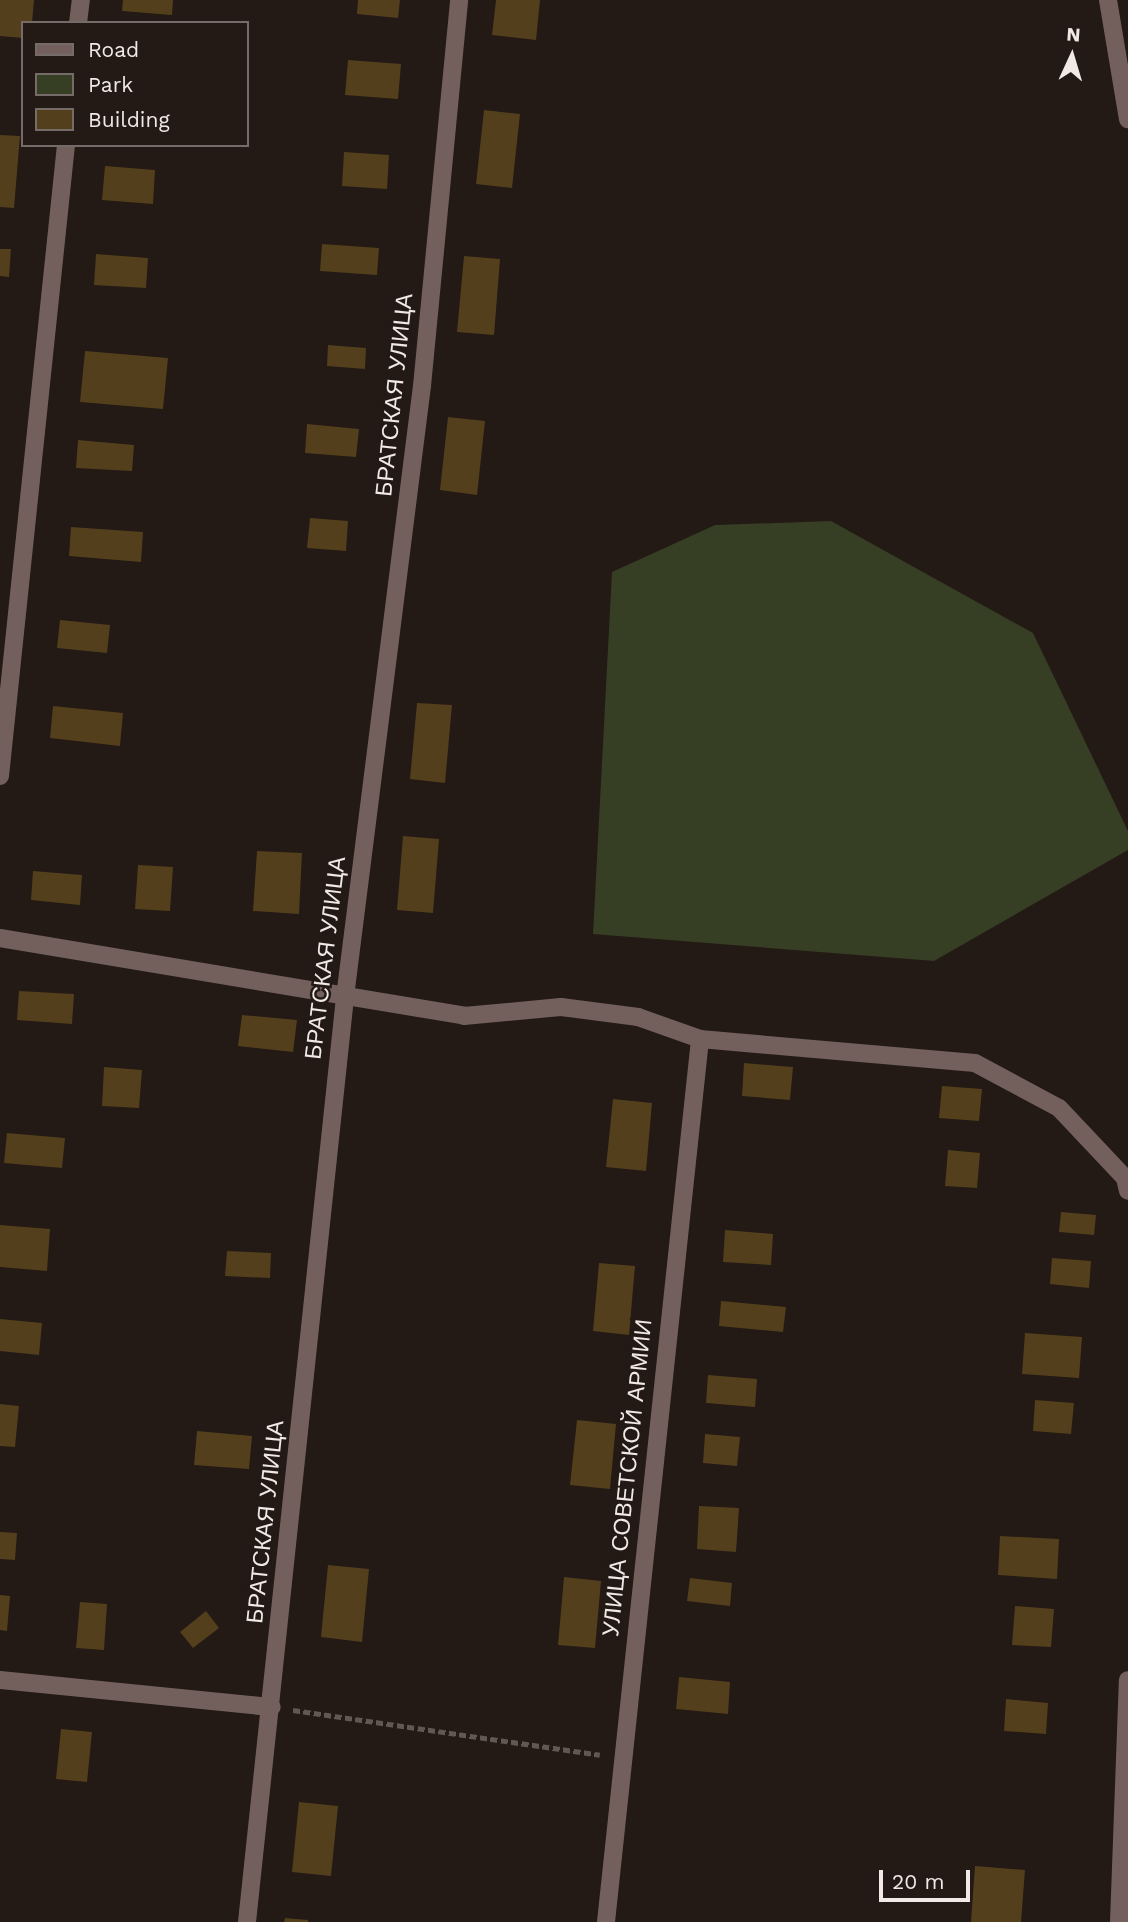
<!DOCTYPE html>
<html>
<head>
<meta charset="utf-8">
<style>
	body { margin:0 }
	#map { position:relative; width:1128px; height:1922px; overflow:hidden; background:#231915; font-family:"Work Sans",sans-serif }
	div>[style] { position:absolute }
	.green>* { inset:0; background:#363e24 }
	.building>* { inset:0; background:#533f1c }
	.path>* { height:4.5px; margin-top:-2.25px; transform-origin:0; background:repeating-linear-gradient(90deg,#615854 0 7px,transparent 0 10.5px) }
	.street>* { height:18px; margin:-9px; padding:0 9px; transform-origin:9px; border-radius:9px; background:#73605c }
	span { translate:-50% -50%; white-space:nowrap; text-align:center; line-height:1.15; -webkit-text-stroke:5px #231915; paint-order:stroke }
	.street-label { font-size:23px; color:#f0e9e6 }
	.legend { position:absolute; left:21px; top:21px; width:228px; height:126px; box-sizing:border-box; background:#231915; border:2px solid #756c69; margin:0; padding:9px 12px; list-style:none; font-size:21px; color:#f0e9e6 }
	.legend li { display:flex; align-items:center; gap:14px; height:35px }
	.legend b { width:35px; border:2px solid #756c69 }
	.north { position:absolute; left:1037px; top:21px; width:70px; height:70px; -webkit-text-stroke:5px #231915; paint-order:stroke; rotate:4deg; font-size:19px; font-weight:700; line-height:28px; text-align:center; color:#f0e9e6 }
	.north::after { content:''; display:block; margin:auto; width:24px; height:32px; background:#f0e9e6; clip-path:polygon(50% 0,100% 100%,50% 72%,0 100%) }
	.scale { position:absolute; left:879px; top:1870px; width:91px; height:32px; box-sizing:border-box; border:4px solid #f0e9e6; border-top:0; padding-left:9px; font-size:21px; line-height:24px; white-space:nowrap; color:#f0e9e6; -webkit-text-stroke:5px #231915; paint-order:stroke }
</style>
</head>
<body>
<div id="map">
	<div class="green">
		<i style="clip-path:polygon(831px 521px,1033px 633px,1128px 831px,1128px 850px,934px 961px,593px 934px,612px 572px,715px 525px)"></i>
	</div>
	<div class="building">
		<i style="clip-path:polygon(0 0,34px 0,32px 23px,23px 23px,23px 38px,0 36px)"></i>
		<i style="clip-path:polygon(123px 0,173px 0,172px 15px,122px 11px)"></i>
		<i style="clip-path:polygon(358px 0,400px 0,398px 18px,357px 14px)"></i>
		<i style="clip-path:polygon(496px 0,540px 0,536px 40px,492px 35px)"></i>
		<i style="clip-path:polygon(348px 60px,401px 64px,398px 99px,345px 95px)"></i>
		<i style="clip-path:polygon(484px 110px,520px 114px,512px 188px,476px 184px)"></i>
		<i style="clip-path:polygon(0 135px,20px 136px,14px 208px,0 207px)"></i>
		<i style="clip-path:polygon(344px 152px,389px 155px,387px 189px,342px 186px)"></i>
		<i style="clip-path:polygon(105px 166px,155px 170px,153px 204px,102px 200px)"></i>
		<i style="clip-path:polygon(322px 244px,379px 248px,377px 275px,320px 271px)"></i>
		<i style="clip-path:polygon(0 249px,11px 249px,9px 277px,0 276px)"></i>
		<i style="clip-path:polygon(96px 254px,148px 258px,146px 288px,94px 285px)"></i>
		<i style="clip-path:polygon(464px 256px,500px 259px,494px 335px,457px 332px)"></i>
		<i style="clip-path:polygon(328px 345px,366px 348px,365px 369px,327px 366px)"></i>
		<i style="clip-path:polygon(85px 351px,168px 358px,163px 409px,80px 402px)"></i>
		<i style="clip-path:polygon(448px 417px,485px 421px,477px 495px,440px 490px)"></i>
		<i style="clip-path:polygon(307px 424px,359px 429px,356px 457px,305px 453px)"></i>
		<i style="clip-path:polygon(78px 440px,134px 445px,132px 471px,76px 468px)"></i>
		<i style="clip-path:polygon(310px 518px,348px 521px,346px 551px,307px 548px)"></i>
		<i style="clip-path:polygon(71px 527px,143px 532px,141px 562px,69px 556px)"></i>
		<i style="clip-path:polygon(60px 620px,110px 625px,107px 653px,57px 648px)"></i>
		<i style="clip-path:polygon(417px 703px,452px 705px,445px 783px,410px 779px)"></i>
		<i style="clip-path:polygon(53px 706px,123px 713px,120px 746px,50px 738px)"></i>
		<i style="clip-path:polygon(403px 836px,439px 839px,433px 913px,397px 910px)"></i>
		<i style="clip-path:polygon(257px 851px,302px 853px,299px 914px,253px 911px)"></i>
		<i style="clip-path:polygon(138px 865px,173px 867px,170px 911px,135px 909px)"></i>
		<i style="clip-path:polygon(33px 871px,82px 875px,80px 905px,31px 900px)"></i>
		<i style="clip-path:polygon(19px 991px,74px 994px,72px 1024px,17px 1020px)"></i>
		<i style="clip-path:polygon(242px 1015px,297px 1020px,293px 1052px,238px 1046px)"></i>
		<i style="clip-path:polygon(744px 1063px,793px 1067px,790px 1100px,742px 1096px)"></i>
		<i style="clip-path:polygon(104px 1067px,142px 1070px,139px 1108px,102px 1106px)"></i>
		<i style="clip-path:polygon(942px 1086px,982px 1089px,979px 1121px,939px 1118px)"></i>
		<i style="clip-path:polygon(613px 1099px,652px 1103px,646px 1171px,606px 1167px)"></i>
		<i style="clip-path:polygon(7px 1133px,65px 1138px,62px 1168px,4px 1163px)"></i>
		<i style="clip-path:polygon(948px 1150px,980px 1153px,977px 1188px,945px 1186px)"></i>
		<i style="clip-path:polygon(1061px 1212px,1096px 1215px,1094px 1235px,1059px 1232px)"></i>
		<i style="clip-path:polygon(0 1225px,50px 1229px,47px 1271px,0 1267px)"></i>
		<i style="clip-path:polygon(725px 1230px,773px 1234px,771px 1265px,723px 1262px)"></i>
		<i style="clip-path:polygon(227px 1251px,271px 1253px,270px 1278px,225px 1276px)"></i>
		<i style="clip-path:polygon(1052px 1258px,1091px 1261px,1089px 1288px,1050px 1284px)"></i>
		<i style="clip-path:polygon(599px 1263px,635px 1266px,629px 1335px,593px 1331px)"></i>
		<i style="clip-path:polygon(721px 1301px,786px 1307px,783px 1332px,719px 1326px)"></i>
		<i style="clip-path:polygon(0 1319px,42px 1323px,39px 1355px,0 1351px)"></i>
		<i style="clip-path:polygon(1025px 1333px,1082px 1337px,1079px 1378px,1022px 1374px)"></i>
		<i style="clip-path:polygon(708px 1375px,757px 1379px,755px 1407px,706px 1403px)"></i>
		<i style="clip-path:polygon(1035px 1400px,1074px 1403px,1071px 1434px,1033px 1431px)"></i>
		<i style="clip-path:polygon(0 1404px,19px 1406px,15px 1447px,0 1446px)"></i>
		<i style="clip-path:polygon(577px 1420px,616px 1424px,610px 1489px,570px 1485px)"></i>
		<i style="clip-path:polygon(197px 1431px,252px 1436px,249px 1469px,194px 1465px)"></i>
		<i style="clip-path:polygon(705px 1434px,740px 1437px,737px 1466px,703px 1463px)"></i>
		<i style="clip-path:polygon(699px 1506px,739px 1508px,736px 1552px,697px 1549px)"></i>
		<i style="clip-path:polygon(0 1532px,17px 1533px,15px 1560px,0 1559px)"></i>
		<i style="clip-path:polygon(1000px 1536px,1059px 1539px,1057px 1579px,998px 1575px)"></i>
		<i style="clip-path:polygon(328px 1565px,369px 1569px,362px 1642px,321px 1637px)"></i>
		<i style="clip-path:polygon(564px 1577px,601px 1581px,595px 1648px,558px 1645px)"></i>
		<i style="clip-path:polygon(690px 1578px,732px 1583px,730px 1606px,687px 1601px)"></i>
		<i style="clip-path:polygon(0 1595px,10px 1596px,7px 1631px,0 1630px)"></i>
		<i style="clip-path:polygon(80px 1602px,107px 1604px,104px 1650px,76px 1648px)"></i>
		<i style="clip-path:polygon(1015px 1606px,1054px 1609px,1051px 1647px,1012px 1645px)"></i>
		<i style="clip-path:polygon(206px 1611px,219px 1628px,193px 1648px,180px 1632px)"></i>
		<i style="clip-path:polygon(679px 1677px,730px 1682px,728px 1714px,676px 1709px)"></i>
		<i style="clip-path:polygon(1006px 1699px,1048px 1703px,1046px 1734px,1004px 1731px)"></i>
		<i style="clip-path:polygon(61px 1729px,92px 1732px,87px 1782px,56px 1779px)"></i>
		<i style="clip-path:polygon(299px 1802px,338px 1806px,331px 1876px,292px 1872px)"></i>
		<i style="clip-path:polygon(975px 1866px,1025px 1870px,1021px 1922px,971px 1922px)"></i>
		<i style="clip-path:polygon(285px 1918px,308px 1920px,308px 1922px,284px 1922px)"></i>
	</div>
	<div class="path">
		<i style="left:293px;top:1710px;width:310px;rotate:8.3deg"></i>
	</div>
	<div class="street">
		<i style="left:1108px;top:0;width:121px;rotate:80.5deg"></i>
		<i style="left:78px;top:23px;width:23px;rotate:-83deg"></i>
		<i style="left:0;top:776px;width:634px;rotate:-84.03deg"></i>
		<i style="left:0;top:938px;width:471px;rotate:9.5deg"></i>
		<i style="left:464px;top:1016px;width:97px;rotate:-5.3deg"></i>
		<i style="left:561px;top:1007px;width:78px;rotate:7.4deg"></i>
		<i style="left:638px;top:1017px;width:66px;rotate:19.5deg"></i>
		<i style="left:700px;top:1039px;width:276px;rotate:5deg"></i>
		<i style="left:975px;top:1063px;width:95px;rotate:28.2deg"></i>
		<i style="left:1059px;top:1108px;width:96px;rotate:46.7deg"></i>
		<i style="left:1125px;top:1178px;width:13px;rotate:77deg"></i>
		<i style="left:0;top:1680px;width:273px;rotate:5.7deg"></i>
		<i style="left:247px;top:1922px;width:930px;rotate:-83.95deg"></i>
		<i style="left:345px;top:997px;width:616px;rotate:-82.82deg"></i>
		<i style="left:422px;top:386px;width:388px;rotate:-84.5deg"></i>
		<i style="left:606px;top:1922px;width:888px;rotate:-83.92deg"></i>
		<i style="left:1119px;top:1922px;width:242px;rotate:-87.9deg"></i>
	</div>
	<div class="street-label">
		<span style="left:395px;top:395px;rotate:-84deg">БРАТСКАЯ УЛИЦА</span>
		<span style="left:326px;top:958px;rotate:-83deg">БРАТСКАЯ УЛИЦА</span>
		<span style="left:628px;top:1478px;rotate:-84deg">УЛИЦА СОВЕТСКОЙ АРМИИ</span>
		<span style="left:266px;top:1522px;rotate:-84deg">БРАТСКАЯ УЛИЦА</span>
	</div>
	<ul class="legend">
	<li><b style="height:9px;background:#73605c"></b>Road</li>
	<li><b style="height:19px;background:#363e24"></b>Park</li>
	<li><b style="height:19px;background:#533f1c"></b>Building</li>
	</ul>
	<div class="north">N</div>
	<div class="scale">20 m</div>
</div>
</body>
</html>
